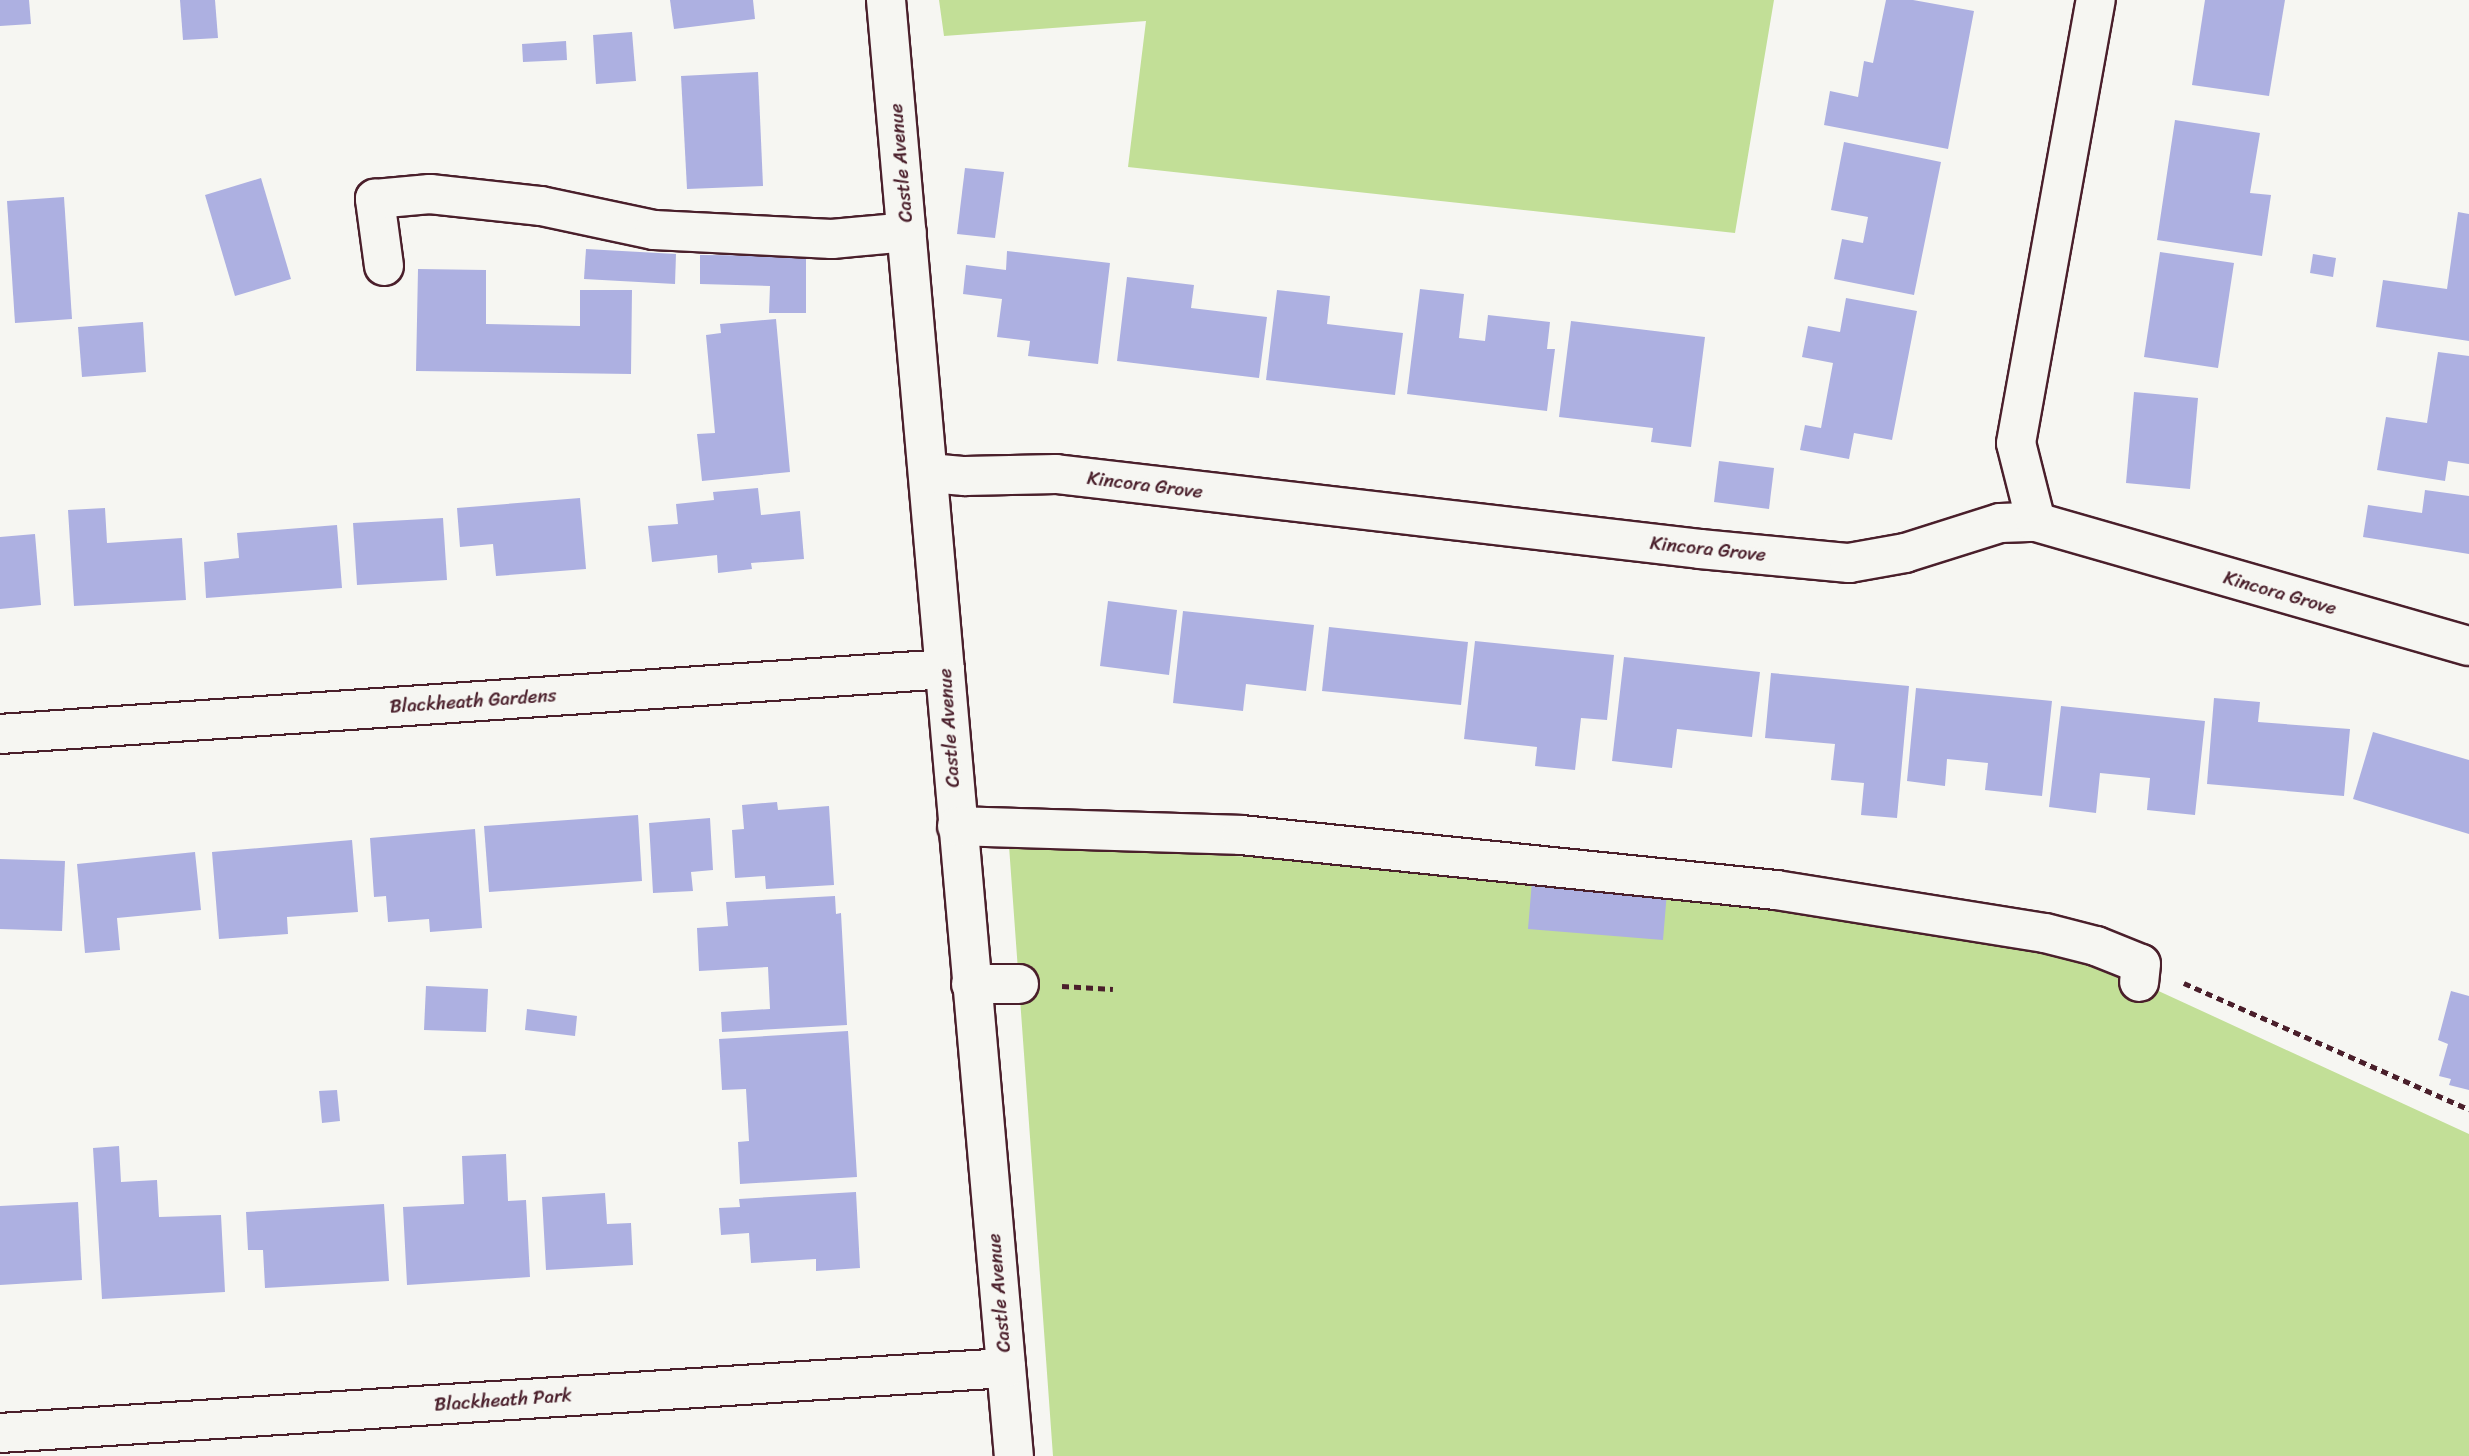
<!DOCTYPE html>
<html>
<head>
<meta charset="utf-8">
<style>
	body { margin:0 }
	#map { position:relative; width:2469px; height:1456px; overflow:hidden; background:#f6f6f2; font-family:Sriracha,sans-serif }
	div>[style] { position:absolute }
	.green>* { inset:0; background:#c2df97 }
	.building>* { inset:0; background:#adb0e1 }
	.path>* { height:4.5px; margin-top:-2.25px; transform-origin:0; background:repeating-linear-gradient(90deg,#4a1f2b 0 7px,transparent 0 12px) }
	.roads { filter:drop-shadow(2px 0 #4a1f2b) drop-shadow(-2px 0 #4a1f2b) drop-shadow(0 2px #4a1f2b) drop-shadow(0 -2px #4a1f2b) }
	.minor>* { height:38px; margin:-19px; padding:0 19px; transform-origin:19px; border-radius:19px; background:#f6f6f2 }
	span { translate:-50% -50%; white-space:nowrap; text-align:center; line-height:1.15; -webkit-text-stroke:6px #f6f6f2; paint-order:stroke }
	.street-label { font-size:19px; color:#4a1f2b }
</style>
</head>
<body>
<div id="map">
	<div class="green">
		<i style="clip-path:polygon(939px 0,1774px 0,1735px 233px,1128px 167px,1146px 21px,944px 36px)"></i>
		<i style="clip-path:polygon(1009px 846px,1255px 857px,1667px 892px,2034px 942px,2068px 958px,2139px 982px,2469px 1134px,2469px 1456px,1053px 1456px)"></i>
	</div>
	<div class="building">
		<i style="clip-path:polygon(0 0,29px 0,31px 24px,0 26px)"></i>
		<i style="clip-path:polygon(180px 0,215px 0,218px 38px,183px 40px)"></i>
		<i style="clip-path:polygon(670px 0,753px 0,755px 19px,674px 29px)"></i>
		<i style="clip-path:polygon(1886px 0,1913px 0,1974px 11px,1948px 149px,1824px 125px,1830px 91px,1858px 97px,1864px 61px,1873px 63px)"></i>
		<i style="clip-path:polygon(2205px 0,2285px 0,2269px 96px,2192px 85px)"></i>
		<i style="clip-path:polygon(632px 32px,636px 81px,596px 84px,593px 35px)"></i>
		<i style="clip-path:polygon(566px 41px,567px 60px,523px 62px,522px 44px)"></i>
		<i style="clip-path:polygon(758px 72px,763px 186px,687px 189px,681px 76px)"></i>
		<i style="clip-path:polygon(2175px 120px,2260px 133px,2250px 193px,2271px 195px,2262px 256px,2157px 240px)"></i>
		<i style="clip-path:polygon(1844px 142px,1941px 162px,1914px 295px,1834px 279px,1842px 239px,1863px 243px,1868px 217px,1831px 210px)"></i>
		<i style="clip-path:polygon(965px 168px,1004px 172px,995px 238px,957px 234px)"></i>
		<i style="clip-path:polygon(261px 178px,291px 279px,235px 296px,205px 195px)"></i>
		<i style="clip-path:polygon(64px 197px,72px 319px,15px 323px,7px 201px)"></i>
		<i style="clip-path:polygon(2458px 212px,2469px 214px,2469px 341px,2376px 327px,2383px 280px,2447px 289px)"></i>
		<i style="clip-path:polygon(586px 249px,676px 254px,675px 284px,584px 279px)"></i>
		<i style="clip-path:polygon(1007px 251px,1110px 263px,1098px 364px,1028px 356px,1030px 341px,997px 337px,1002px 299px,963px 294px,966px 265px,1006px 270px)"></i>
		<i style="clip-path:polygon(2160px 252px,2234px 263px,2218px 368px,2144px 357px)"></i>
		<i style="clip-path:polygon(2313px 254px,2336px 258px,2333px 277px,2310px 273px)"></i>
		<i style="clip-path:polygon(700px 255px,806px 256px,806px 313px,769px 313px,770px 286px,700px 284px)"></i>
		<i style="clip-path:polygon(418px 269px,486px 270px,486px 324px,580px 326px,580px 290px,632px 290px,631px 374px,416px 371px)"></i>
		<i style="clip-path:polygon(1127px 277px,1194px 285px,1191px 308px,1267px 317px,1259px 378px,1117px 361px)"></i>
		<i style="clip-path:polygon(1420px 289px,1464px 294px,1459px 338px,1485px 341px,1488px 315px,1550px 322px,1547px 349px,1555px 349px,1547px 411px,1407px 394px)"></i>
		<i style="clip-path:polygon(1277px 290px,1330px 296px,1327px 324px,1403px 333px,1395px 395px,1266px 380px)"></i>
		<i style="clip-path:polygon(1846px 298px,1917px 311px,1892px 440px,1854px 433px,1849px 459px,1800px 450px,1805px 425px,1821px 428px,1833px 363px,1802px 357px,1808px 326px,1840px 332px)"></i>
		<i style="clip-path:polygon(776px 319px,790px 472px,702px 481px,697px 434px,715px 433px,706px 335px,721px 333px,720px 324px)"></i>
		<i style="clip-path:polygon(1571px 321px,1705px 337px,1691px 447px,1651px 442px,1653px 428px,1559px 417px)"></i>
		<i style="clip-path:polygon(143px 322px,146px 372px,82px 377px,78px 327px)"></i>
		<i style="clip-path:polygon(2438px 352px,2469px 356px,2469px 464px,2448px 461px,2445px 481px,2377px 470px,2386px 417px,2427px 423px)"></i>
		<i style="clip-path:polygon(2134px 392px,2198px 398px,2190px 489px,2126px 483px)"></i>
		<i style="clip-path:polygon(1719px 461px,1774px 468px,1769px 509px,1714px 502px)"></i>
		<i style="clip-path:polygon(758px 488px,761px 515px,800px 511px,804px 559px,751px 563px,752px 569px,718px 573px,717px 555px,652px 562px,648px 526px,678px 524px,676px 504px,714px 500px,713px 492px)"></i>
		<i style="clip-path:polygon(2425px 490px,2469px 496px,2469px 554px,2363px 537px,2368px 505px,2422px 513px)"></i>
		<i style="clip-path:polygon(580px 498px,586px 569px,496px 576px,493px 544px,460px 547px,457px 508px)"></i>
		<i style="clip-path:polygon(105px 508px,107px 543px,182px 538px,186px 600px,74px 606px,68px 510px)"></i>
		<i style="clip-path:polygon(443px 518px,447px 580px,357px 585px,353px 523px)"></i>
		<i style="clip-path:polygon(337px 525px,342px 588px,206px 598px,204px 562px,239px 558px,237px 533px)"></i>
		<i style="clip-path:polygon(35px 534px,41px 605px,0 609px,0 537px)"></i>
		<i style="clip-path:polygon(1108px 601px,1177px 610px,1169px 675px,1100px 666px)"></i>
		<i style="clip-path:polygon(1183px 611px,1314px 625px,1306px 691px,1246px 684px,1243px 711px,1173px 703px)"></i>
		<i style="clip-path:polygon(1329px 627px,1468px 642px,1461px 705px,1322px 691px)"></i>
		<i style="clip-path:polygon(1475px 641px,1614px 655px,1607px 720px,1581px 718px,1575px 770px,1535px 766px,1537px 747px,1464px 739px)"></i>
		<i style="clip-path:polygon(1624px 657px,1760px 672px,1752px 737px,1677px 729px,1672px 768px,1612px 761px)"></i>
		<i style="clip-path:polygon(1771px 673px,1909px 686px,1897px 818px,1861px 815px,1864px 783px,1831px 780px,1835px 744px,1765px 738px)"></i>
		<i style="clip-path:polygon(1916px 688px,2052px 701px,2042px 796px,1985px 790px,1988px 763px,1947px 759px,1945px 786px,1907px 781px)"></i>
		<i style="clip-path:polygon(2214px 698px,2260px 702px,2258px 722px,2350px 729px,2344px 796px,2207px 784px)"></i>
		<i style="clip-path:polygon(2061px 706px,2205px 721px,2195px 815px,2147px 810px,2150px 778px,2100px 773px,2096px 813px,2049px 807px)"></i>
		<i style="clip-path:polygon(2373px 732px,2469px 760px,2469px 834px,2353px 799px)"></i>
		<i style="clip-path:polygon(777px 802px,778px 810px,829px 806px,834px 885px,766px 889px,765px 876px,735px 878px,732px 830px,744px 829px,742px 805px)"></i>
		<i style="clip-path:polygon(638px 815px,642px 881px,489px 892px,484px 826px)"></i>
		<i style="clip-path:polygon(710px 818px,713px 870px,691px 872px,693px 891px,653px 893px,649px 823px)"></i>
		<i style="clip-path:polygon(475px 829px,482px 928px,430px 932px,429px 919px,388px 922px,386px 896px,374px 897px,370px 838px)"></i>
		<i style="clip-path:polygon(352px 840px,358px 912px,287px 917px,288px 934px,219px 939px,212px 852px)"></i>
		<i style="clip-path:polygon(195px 852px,201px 910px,117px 918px,120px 950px,85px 953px,77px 864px)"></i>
		<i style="clip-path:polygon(0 859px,65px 861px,62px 931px,0 929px)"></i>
		<i style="clip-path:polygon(1532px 881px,1667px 892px,1663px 940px,1528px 929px)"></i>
		<i style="clip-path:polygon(835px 896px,836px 914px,841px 913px,847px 1025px,722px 1032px,721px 1012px,770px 1009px,768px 967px,699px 971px,697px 928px,728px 926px,726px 902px)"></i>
		<i style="clip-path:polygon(426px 986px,488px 989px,486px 1032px,424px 1030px)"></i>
		<i style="clip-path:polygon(2451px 991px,2469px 996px,2469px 1090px,2449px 1085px,2451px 1079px,2439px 1076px,2448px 1044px,2438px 1040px)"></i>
		<i style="clip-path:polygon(527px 1009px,577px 1016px,575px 1036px,525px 1030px)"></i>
		<i style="clip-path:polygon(848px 1031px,857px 1177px,740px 1184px,738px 1142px,749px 1141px,746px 1089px,722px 1090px,719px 1039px)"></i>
		<i style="clip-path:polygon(337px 1090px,340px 1121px,322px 1123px,319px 1091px)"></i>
		<i style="clip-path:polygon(119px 1146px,121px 1182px,157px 1180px,159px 1217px,221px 1215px,225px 1292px,102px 1299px,93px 1148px)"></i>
		<i style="clip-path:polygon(506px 1154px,508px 1201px,526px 1200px,530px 1277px,407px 1285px,403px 1207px,464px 1204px,462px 1156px)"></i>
		<i style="clip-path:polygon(856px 1192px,860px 1268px,816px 1271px,816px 1259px,751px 1263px,749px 1233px,721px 1235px,719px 1208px,740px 1207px,739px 1199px)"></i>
		<i style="clip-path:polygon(605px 1193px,607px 1224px,631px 1223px,633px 1265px,546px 1270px,542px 1197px)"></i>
		<i style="clip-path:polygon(78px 1202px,82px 1280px,0 1285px,0 1206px)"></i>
		<i style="clip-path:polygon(384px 1204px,389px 1281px,265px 1288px,263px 1250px,248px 1250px,246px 1212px)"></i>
	</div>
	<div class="path">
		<i style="left:2184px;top:983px;width:312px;rotate:23.9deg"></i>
		<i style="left:1062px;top:986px;width:51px;rotate:3.4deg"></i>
	</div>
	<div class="roads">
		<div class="minor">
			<i style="left:886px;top:0;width:1462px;rotate:84.98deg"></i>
			<i style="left:384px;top:266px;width:68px;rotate:-97.7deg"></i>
			<i style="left:375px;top:199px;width:55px;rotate:-5.2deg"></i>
			<i style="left:430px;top:194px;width:112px;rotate:6.2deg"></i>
			<i style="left:541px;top:206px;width:116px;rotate:12deg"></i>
			<i style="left:654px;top:230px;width:178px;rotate:2.9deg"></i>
			<i style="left:832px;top:239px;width:75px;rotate:-5.3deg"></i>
			<i style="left:929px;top:473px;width:36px;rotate:5deg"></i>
			<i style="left:965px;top:476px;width:91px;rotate:-1.3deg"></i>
			<i style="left:1056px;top:474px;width:648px;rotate:6.64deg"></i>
			<i style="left:1700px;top:549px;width:150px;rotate:5.4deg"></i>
			<i style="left:1849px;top:563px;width:57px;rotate:-10.1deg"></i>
			<i style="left:1905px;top:553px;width:100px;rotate:-17.5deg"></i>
			<i style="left:2000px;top:523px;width:36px;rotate:-2deg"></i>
			<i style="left:2036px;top:522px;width:450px;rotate:16deg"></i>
			<i style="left:2036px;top:522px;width:81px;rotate:-104.2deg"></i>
			<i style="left:2016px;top:443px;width:450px;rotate:-79.8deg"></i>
			<i style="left:0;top:734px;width:947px;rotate:-3.93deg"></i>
			<i style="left:957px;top:826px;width:284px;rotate:1.8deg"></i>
			<i style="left:1241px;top:835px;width:538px;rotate:5.87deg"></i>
			<i style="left:1776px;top:890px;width:272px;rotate:9.1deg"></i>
			<i style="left:2045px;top:933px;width:53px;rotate:14.3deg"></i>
			<i style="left:2096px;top:946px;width:48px;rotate:21.8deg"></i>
			<i style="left:2141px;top:964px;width:18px;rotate:96deg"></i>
			<i style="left:971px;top:984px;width:48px"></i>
			<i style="left:0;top:1433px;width:1008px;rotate:-3.7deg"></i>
		</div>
	</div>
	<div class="street-label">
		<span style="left:901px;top:163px;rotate:-95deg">Castle Avenue</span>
		<span style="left:1145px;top:485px;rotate:7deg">Kincora Grove</span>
		<span style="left:1708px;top:549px;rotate:6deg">Kincora Grove</span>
		<span style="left:2280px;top:593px;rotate:16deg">Kincora Grove</span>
		<span style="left:473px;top:701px;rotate:-4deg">Blackheath Gardens</span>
		<span style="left:949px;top:728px;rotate:-94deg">Castle Avenue</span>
		<span style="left:999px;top:1293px;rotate:-95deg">Castle Avenue</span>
		<span style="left:503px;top:1400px;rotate:-4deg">Blackheath Park</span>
	</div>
</div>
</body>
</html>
